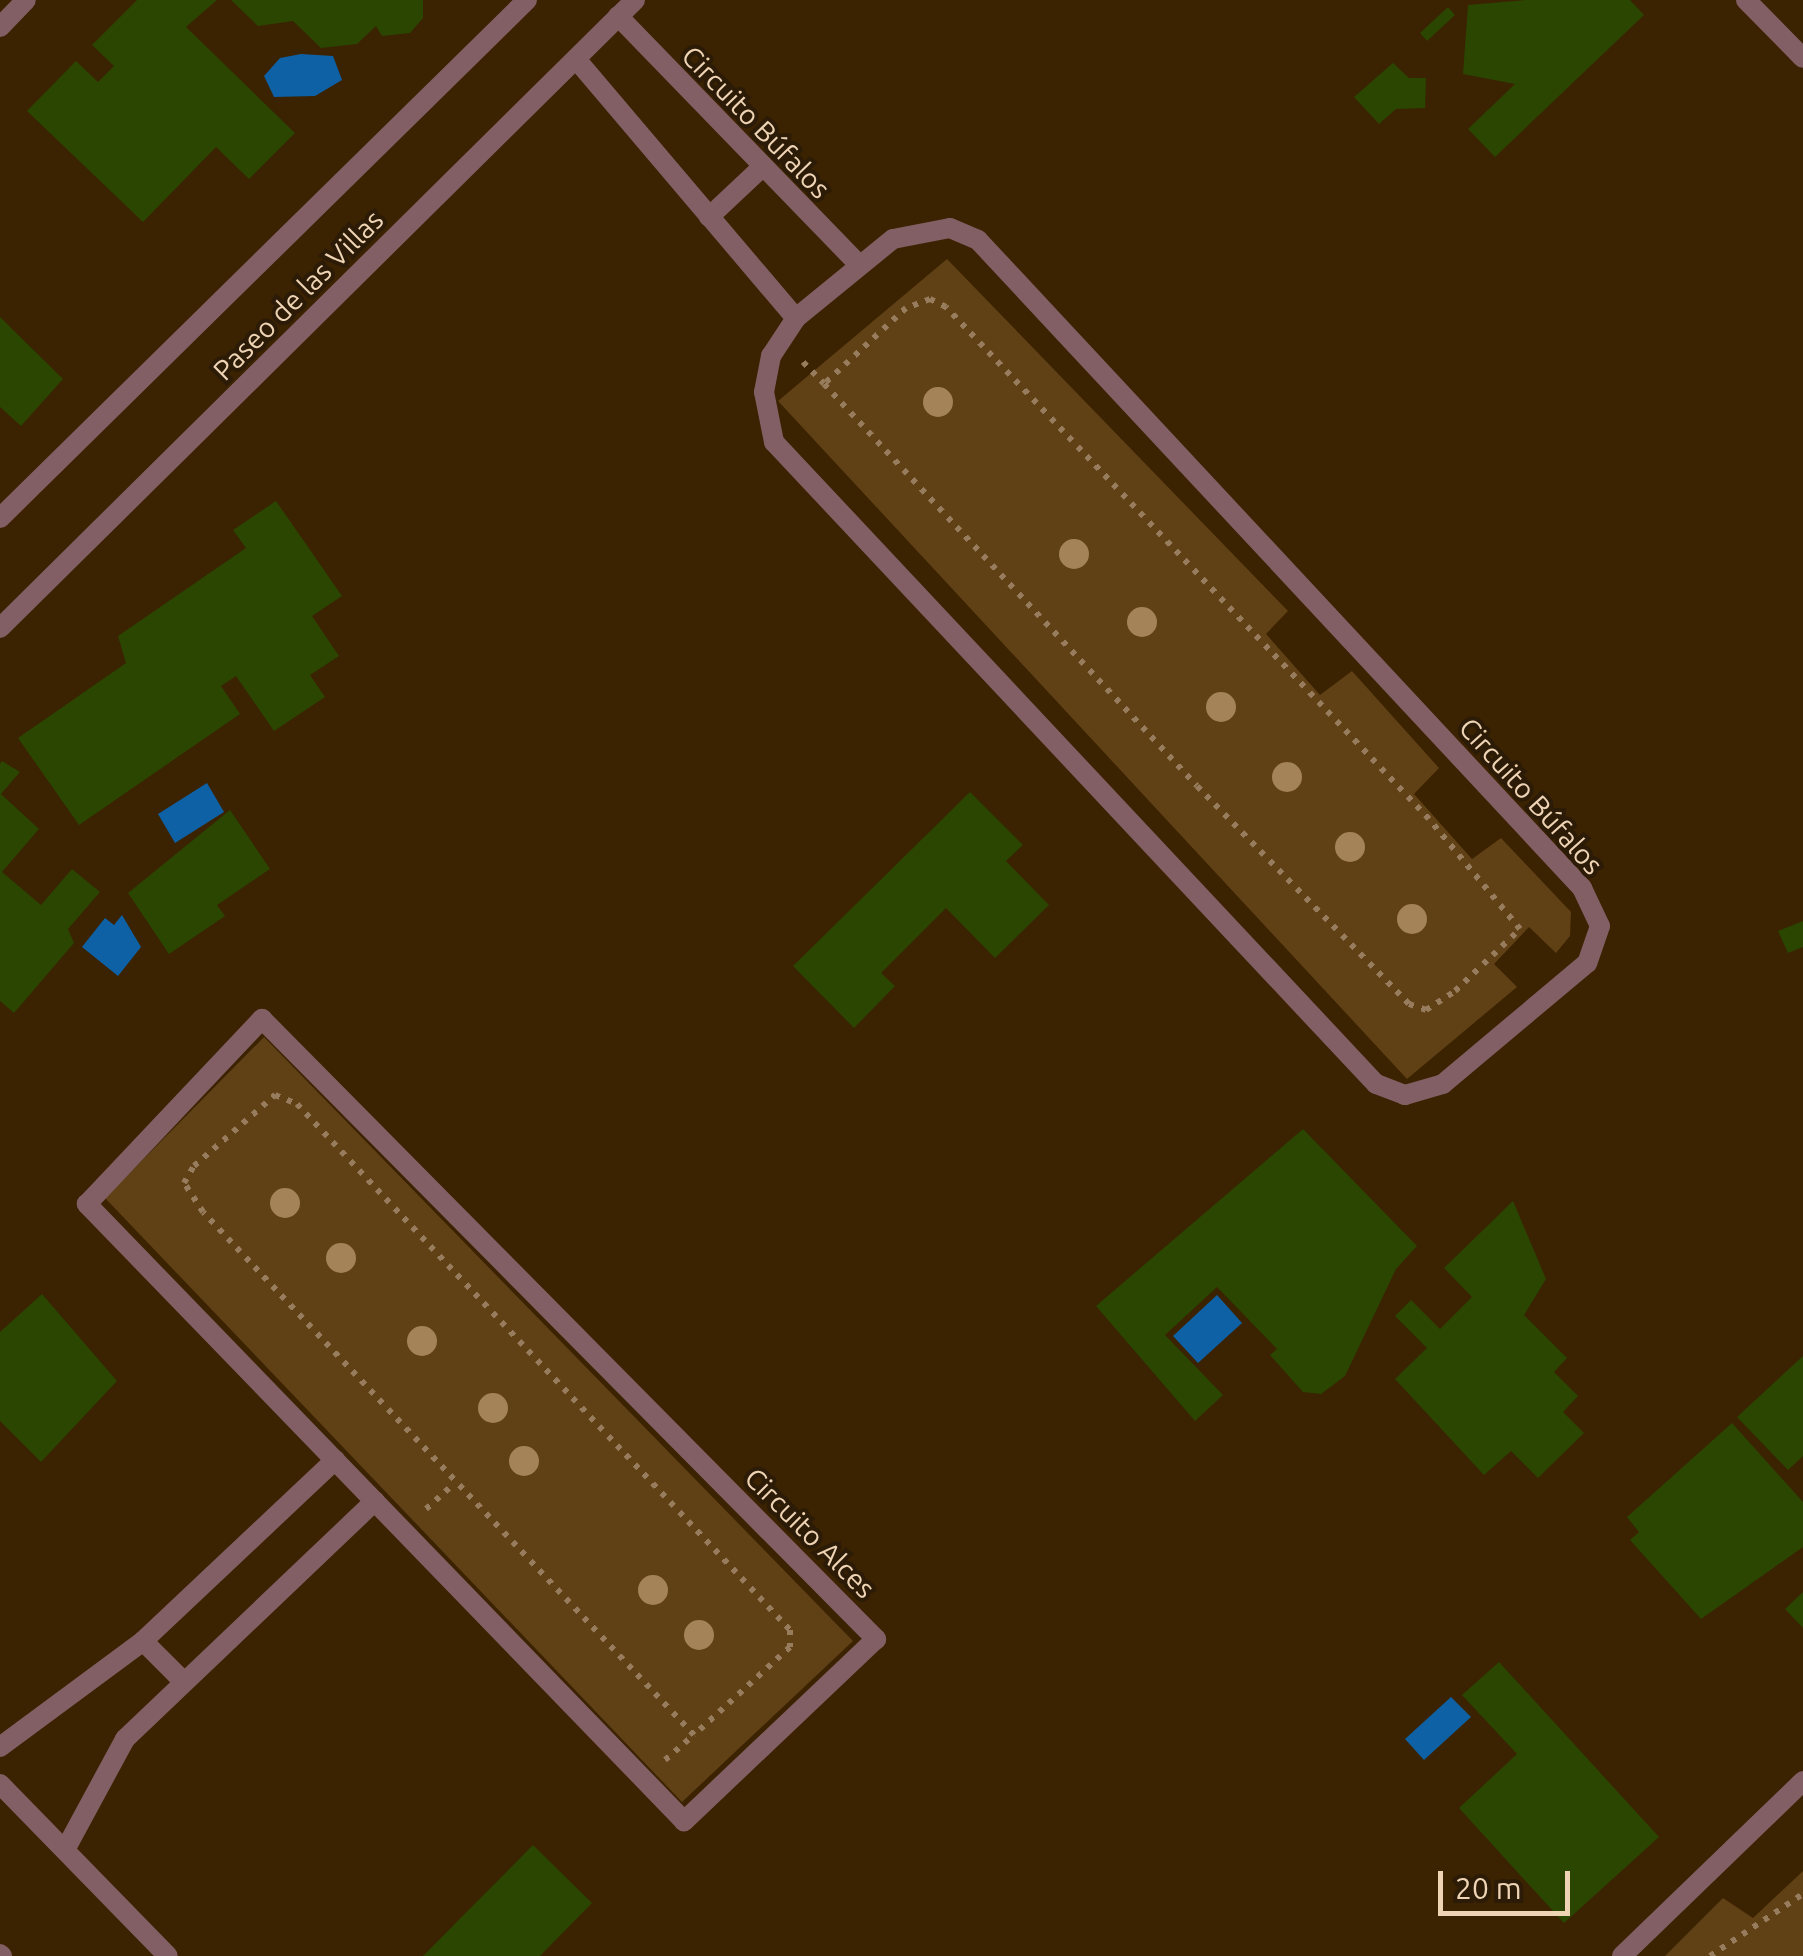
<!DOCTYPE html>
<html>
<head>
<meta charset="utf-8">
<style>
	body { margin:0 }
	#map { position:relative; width:1803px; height:1956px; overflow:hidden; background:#3b2200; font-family:Ubuntu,sans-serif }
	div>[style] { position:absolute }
	.green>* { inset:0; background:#604015 }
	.water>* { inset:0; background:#0e61a5 }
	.building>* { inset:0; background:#2a4600 }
	.path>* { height:6px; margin-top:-3px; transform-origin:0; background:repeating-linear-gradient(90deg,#977d5d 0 5px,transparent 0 13px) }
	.minor>* { height:20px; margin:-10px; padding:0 10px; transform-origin:10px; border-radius:10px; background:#825f64 }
	.trees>* { width:30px; height:30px; margin:-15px; border-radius:50%; background:#a58359 }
	span { translate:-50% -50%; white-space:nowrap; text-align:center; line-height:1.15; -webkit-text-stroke:8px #2b1b07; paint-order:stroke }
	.street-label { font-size:28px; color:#eed3b4 }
	.scale { position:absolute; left:1438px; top:1871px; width:132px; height:45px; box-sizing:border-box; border:5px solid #eed3b4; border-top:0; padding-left:12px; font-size:30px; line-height:35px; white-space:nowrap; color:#eed3b4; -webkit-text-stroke:8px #2b1b07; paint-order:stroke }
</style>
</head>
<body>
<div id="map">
	<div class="green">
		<i style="clip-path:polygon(947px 259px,1288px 611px,1266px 634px,1320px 695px,1352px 671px,1439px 768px,1414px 794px,1472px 859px,1501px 838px,1571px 912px,1570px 936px,1556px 953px,1529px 927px,1494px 964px,1517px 987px,1407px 1079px,778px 401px)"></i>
		<i style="clip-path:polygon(264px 1037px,853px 1641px,682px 1802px,105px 1198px)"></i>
		<i style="clip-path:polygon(1803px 1871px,1803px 1956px,1665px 1956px,1723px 1898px,1753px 1918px)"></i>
	</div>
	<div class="water">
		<i style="clip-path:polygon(301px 54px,333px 56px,342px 80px,315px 96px,274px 97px,264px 76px,280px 58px)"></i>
		<i style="clip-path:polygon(207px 783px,224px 812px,175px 843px,158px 814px)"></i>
		<i style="clip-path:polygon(122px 915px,141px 947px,118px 976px,82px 947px,105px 918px,114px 925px)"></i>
		<i style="clip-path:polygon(1217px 1295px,1242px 1323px,1198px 1363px,1173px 1336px)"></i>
		<i style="clip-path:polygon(1451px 1697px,1471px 1717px,1424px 1760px,1405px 1739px)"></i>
	</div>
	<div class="building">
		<i style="clip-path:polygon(137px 0,217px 0,186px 27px,295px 133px,249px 179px,216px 147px,143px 222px,27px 111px,76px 61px,98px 82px,114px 66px,92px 45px)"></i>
		<i style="clip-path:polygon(231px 0,423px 0,423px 18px,410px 33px,382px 36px,376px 26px,357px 44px,321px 48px,293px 21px,258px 26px)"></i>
		<i style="clip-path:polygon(1526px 0,1630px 0,1644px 15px,1495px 157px,1468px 129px,1515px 84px,1463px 74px,1468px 5px)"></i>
		<i style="clip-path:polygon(1448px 7px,1455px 15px,1427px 41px,1420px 33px)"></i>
		<i style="clip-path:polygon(1393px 63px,1409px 78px,1426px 78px,1425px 108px,1396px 109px,1379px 124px,1354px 97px)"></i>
		<i style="clip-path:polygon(0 317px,63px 379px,21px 426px,0 407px)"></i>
		<i style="clip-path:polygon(276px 501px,342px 596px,312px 616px,339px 656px,310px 675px,325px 697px,274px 731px,236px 676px,221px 686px,240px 714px,79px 825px,18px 738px,126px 663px,118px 636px,246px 548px,233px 530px)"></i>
		<i style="clip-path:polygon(2px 761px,20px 772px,1px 794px,39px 829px,2px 872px,41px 905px,72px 869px,100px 892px,68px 929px,74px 943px,14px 1013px,0 1001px,0 764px)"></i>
		<i style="clip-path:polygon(970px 792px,1023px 845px,1006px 861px,1049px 905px,995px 958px,946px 908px,881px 973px,895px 986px,854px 1028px,793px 966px)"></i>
		<i style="clip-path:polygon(230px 810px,270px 869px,217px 905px,225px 916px,169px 954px,128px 893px)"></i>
		<i style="clip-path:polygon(1803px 921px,1803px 947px,1788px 953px,1778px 931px)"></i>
		<i style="clip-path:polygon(1303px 1129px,1417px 1246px,1396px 1269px,1345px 1376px,1321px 1394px,1303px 1392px,1270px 1355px,1277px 1349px,1217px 1287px,1165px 1335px,1223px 1395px,1195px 1421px,1096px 1306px)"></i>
		<i style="clip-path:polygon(1513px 1201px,1546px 1279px,1524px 1315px,1567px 1358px,1554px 1372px,1578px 1396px,1563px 1412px,1584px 1433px,1538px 1478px,1511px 1451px,1484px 1475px,1395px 1379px,1427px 1348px,1395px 1316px,1411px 1300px,1440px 1329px,1472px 1297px,1444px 1268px)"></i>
		<i style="clip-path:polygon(42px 1294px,117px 1381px,41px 1462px,0 1421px,0 1332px)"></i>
		<i style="clip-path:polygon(1803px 1356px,1803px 1456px,1788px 1470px,1737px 1417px)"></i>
		<i style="clip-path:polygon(1732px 1423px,1803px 1502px,1803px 1547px,1701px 1619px,1630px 1540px,1639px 1532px,1627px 1517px)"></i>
		<i style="clip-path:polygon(1803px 1592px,1803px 1628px,1785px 1609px)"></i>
		<i style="clip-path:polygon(1499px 1662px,1659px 1837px,1564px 1923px,1459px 1808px,1517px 1754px,1462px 1695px)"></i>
		<i style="clip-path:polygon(533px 1845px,592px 1903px,540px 1956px,423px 1956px)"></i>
	</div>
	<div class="path">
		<i style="left:803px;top:362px;width:30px;rotate:46deg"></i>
		<i style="left:824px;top:384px;width:548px;rotate:47.14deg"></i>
		<i style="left:1197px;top:786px;width:304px;rotate:45.8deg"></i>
		<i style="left:1409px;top:1004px;width:18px;rotate:19deg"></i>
		<i style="left:1426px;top:1010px;width:35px;rotate:-33deg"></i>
		<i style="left:1455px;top:991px;width:90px;rotate:-43.6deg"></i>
		<i style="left:1520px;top:929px;width:143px;rotate:-129.6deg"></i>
		<i style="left:1429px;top:819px;width:704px;rotate:-133.33deg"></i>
		<i style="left:946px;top:307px;width:18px;rotate:-153deg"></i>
		<i style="left:930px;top:299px;width:26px;rotate:159deg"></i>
		<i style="left:906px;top:308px;width:112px;rotate:137.2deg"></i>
		<i style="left:275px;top:1095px;width:24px;rotate:22deg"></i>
		<i style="left:297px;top:1104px;width:721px;rotate:46.85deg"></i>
		<i style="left:790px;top:1630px;width:17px;rotate:90deg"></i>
		<i style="left:790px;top:1647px;width:130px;rotate:137.5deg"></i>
		<i style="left:694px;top:1735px;width:717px;rotate:-133.19deg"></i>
		<i style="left:203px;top:1212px;width:35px;rotate:-123deg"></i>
		<i style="left:184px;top:1183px;width:20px;rotate:-60deg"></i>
		<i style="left:194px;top:1166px;width:108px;rotate:-41.2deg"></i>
		<i style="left:426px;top:1509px;width:38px;rotate:-42deg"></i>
		<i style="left:665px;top:1760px;width:38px;rotate:-41deg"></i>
		<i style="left:1710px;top:1956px;width:112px;rotate:-33.7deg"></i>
	</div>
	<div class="minor">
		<i style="left:1746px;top:0;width:81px;rotate:45.5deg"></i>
		<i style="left:618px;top:16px;width:345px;rotate:45.9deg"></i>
		<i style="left:0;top:27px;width:37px;rotate:-46deg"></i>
		<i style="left:576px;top:59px;width:340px;rotate:49.7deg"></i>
		<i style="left:709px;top:217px;width:69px;rotate:-43.2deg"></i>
		<i style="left:950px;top:228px;width:30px;rotate:23deg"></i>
		<i style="left:978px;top:240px;width:886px;rotate:47.01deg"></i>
		<i style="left:1582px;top:888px;width:42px;rotate:64.7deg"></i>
		<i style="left:1600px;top:926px;width:39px;rotate:109deg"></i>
		<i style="left:1587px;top:963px;width:188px;rotate:140deg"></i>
		<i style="left:1443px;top:1084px;width:40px;rotate:164deg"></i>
		<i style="left:1405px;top:1095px;width:31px;rotate:-159deg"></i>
		<i style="left:1376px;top:1084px;width:880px;rotate:-133.16deg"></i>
		<i style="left:774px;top:442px;width:51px;rotate:-101.3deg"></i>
		<i style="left:764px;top:392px;width:37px;rotate:-79deg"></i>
		<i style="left:771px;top:356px;width:45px;rotate:-56.7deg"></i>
		<i style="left:796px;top:318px;width:125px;rotate:-39.2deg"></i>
		<i style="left:893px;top:239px;width:58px;rotate:-10.9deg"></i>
		<i style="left:0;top:518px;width:739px;rotate:-44.51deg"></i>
		<i style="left:0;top:628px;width:893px;rotate:-44.68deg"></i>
		<i style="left:262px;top:1019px;width:873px;rotate:45.28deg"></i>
		<i style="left:876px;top:1639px;width:265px;rotate:136.5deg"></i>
		<i style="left:684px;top:1821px;width:859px;rotate:-134.06deg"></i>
		<i style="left:87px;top:1204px;width:255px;rotate:-46.6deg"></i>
		<i style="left:143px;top:1641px;width:55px;rotate:45deg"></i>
		<i style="left:0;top:1747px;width:178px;rotate:-36.5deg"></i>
		<i style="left:143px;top:1641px;width:264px;rotate:-43.3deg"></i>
		<i style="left:0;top:1784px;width:240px;rotate:45.7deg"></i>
		<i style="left:65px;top:1850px;width:126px;rotate:-61.6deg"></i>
		<i style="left:125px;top:1739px;width:345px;rotate:-43.6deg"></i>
		<i style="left:0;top:1954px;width:3px;rotate:45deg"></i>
		<i style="left:1622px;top:1956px;width:252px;rotate:-44deg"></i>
	</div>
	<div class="trees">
		<i style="left:938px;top:402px"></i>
		<i style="left:1074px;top:554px"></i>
		<i style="left:1142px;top:622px"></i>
		<i style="left:1221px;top:707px"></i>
		<i style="left:1287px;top:777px"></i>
		<i style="left:1350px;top:847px"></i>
		<i style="left:1412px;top:919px"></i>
		<i style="left:285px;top:1203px"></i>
		<i style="left:341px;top:1258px"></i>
		<i style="left:422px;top:1341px"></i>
		<i style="left:493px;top:1408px"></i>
		<i style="left:524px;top:1461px"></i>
		<i style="left:653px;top:1590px"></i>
		<i style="left:699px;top:1635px"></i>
	</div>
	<div class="street-label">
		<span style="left:756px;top:122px;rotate:46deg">Circuito Búfalos</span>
		<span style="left:298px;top:295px;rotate:-45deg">Paseo de las Villas</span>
		<span style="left:1531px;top:796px;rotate:48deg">Circuito Búfalos</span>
		<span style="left:810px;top:1533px;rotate:45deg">Circuito Alces</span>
	</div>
	<div class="scale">20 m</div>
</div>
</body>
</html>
